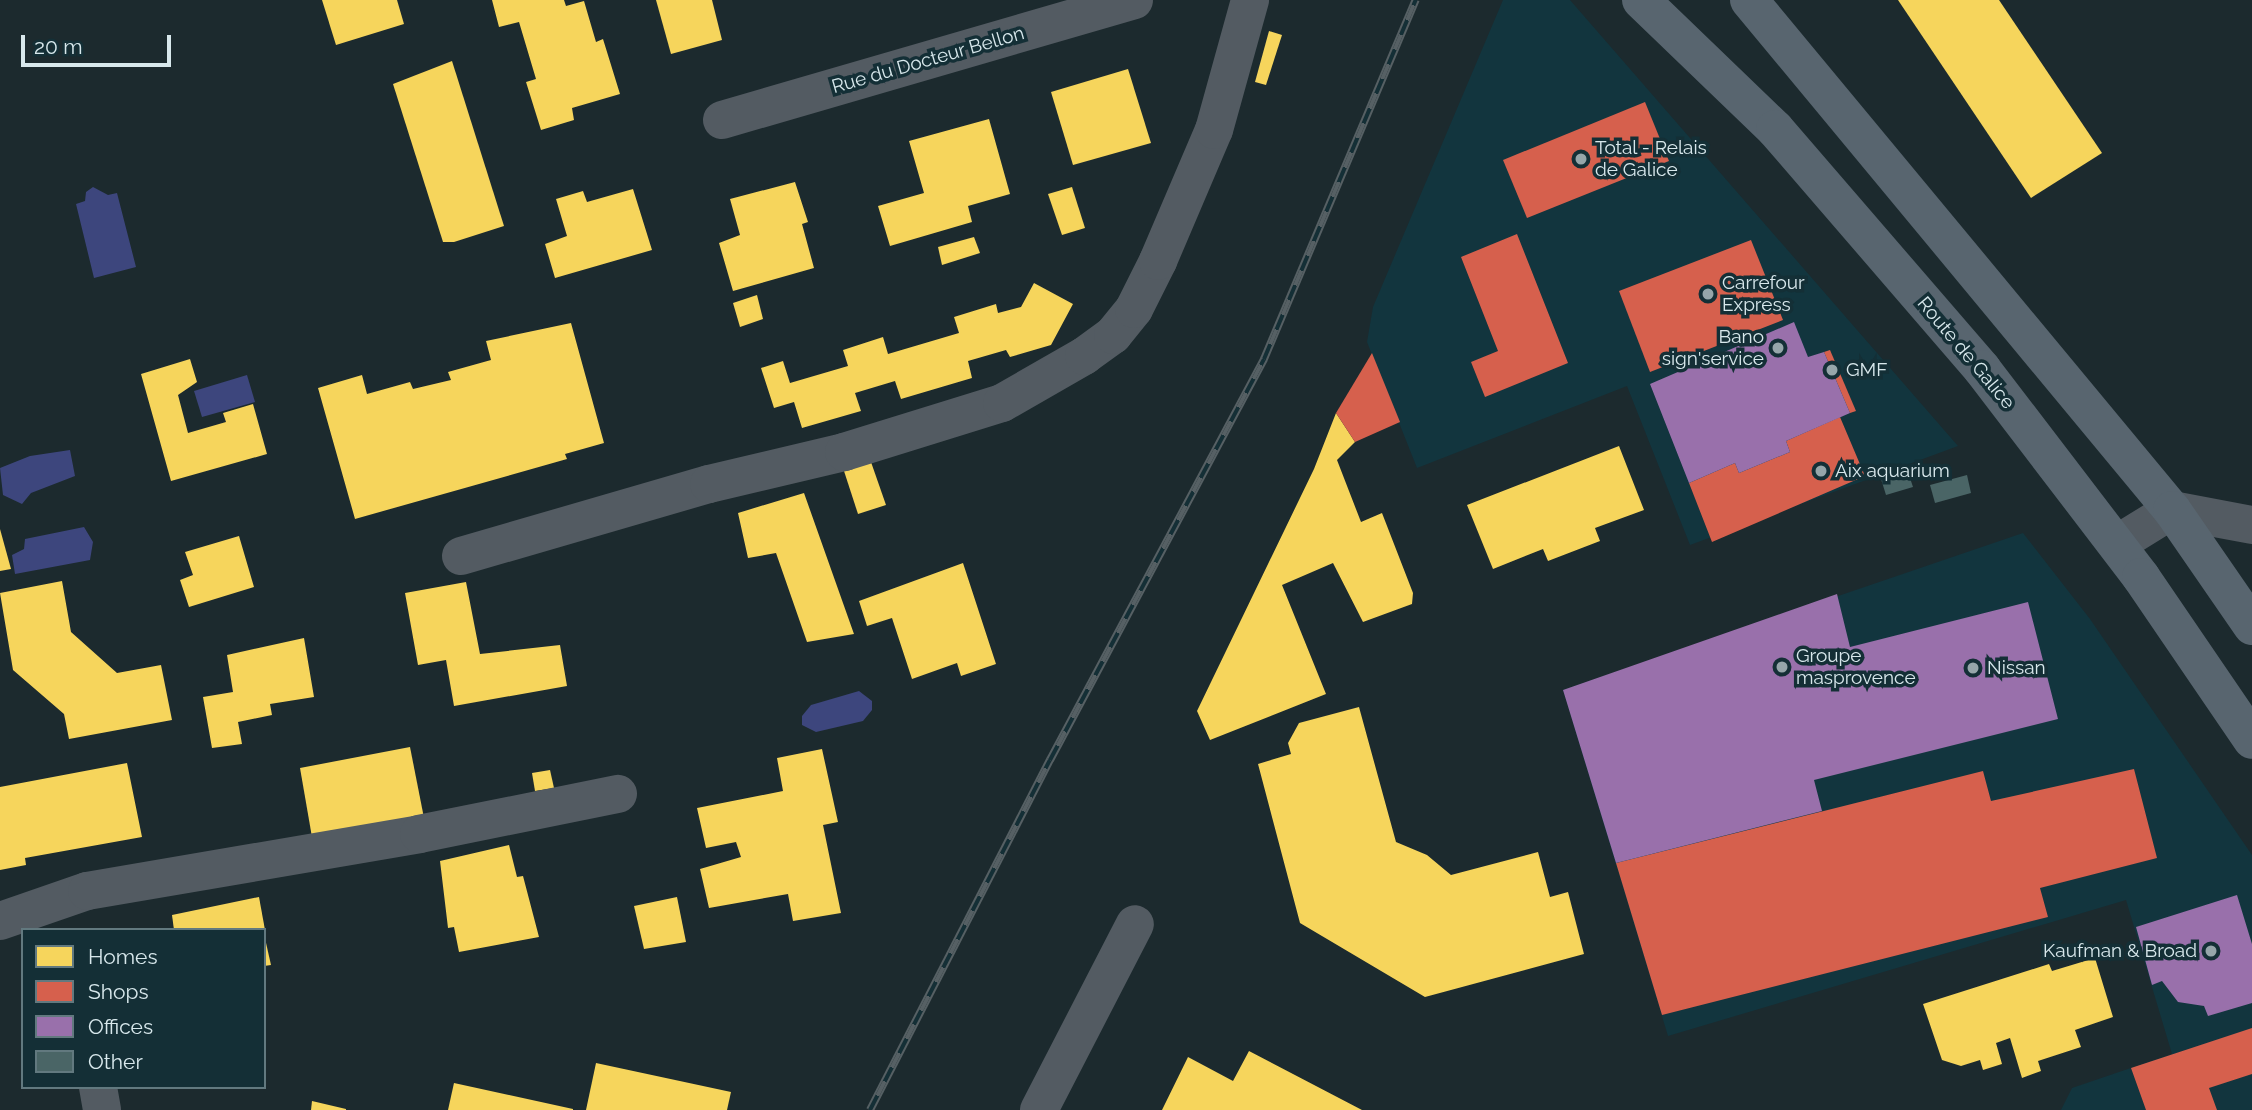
<!DOCTYPE html>
<html>
<head>
<meta charset="utf-8">
<style>
	body { margin:0 }
	#map { position:relative; width:2252px; height:1110px; overflow:hidden; background:#1c2a2e; font-family:Raleway,sans-serif }
	div>[style] { position:absolute }
	.built>* { inset:0; background:#12353e }
	.water>* { inset:0; background:#3d467d }
	.homes>* { inset:0; background:#f6d55c }
	.shops>* { inset:0; background:#d6604d }
	.offices>* { inset:0; background:#9970ab }
	.building>* { inset:0; background:#4a6566 }
	.minor>* { height:38px; margin:-19px; padding:0 19px; transform-origin:19px; border-radius:19px; background:#535b62 }
	.primary>* { height:38px; margin:-19px; padding:0 19px; transform-origin:19px; border-radius:19px; background:#58656f }
	.rail>* { height:8px; margin-top:-4px; transform-origin:0; background:repeating-linear-gradient(90deg,#142f36 0 16px,#566064 0 32px); box-sizing:border-box; border-block:2px solid #566064 }
	.dots>* { width:19px; height:19px; translate:-50% -50%; box-sizing:border-box; border:4px solid #142f36; border-radius:50% }
	span { translate:-50% -50%; white-space:nowrap; text-align:center; line-height:1.15; -webkit-text-stroke:7px #142f36; paint-order:stroke }
	.street-label { font-size:19px; color:#d8e8ec }
	.poi-label { font-size:19px; color:#d8e8ec }
	.left { translate:0 -50%; text-align:left }
	.right { translate:-100% -50%; text-align:right }
	.legend { position:absolute; left:21px; top:928px; width:245px; height:161px; box-sizing:border-box; background:#142f36; border:2px solid #62797f; margin:0; padding:9px 12px; list-style:none; font-size:21px; color:#d8e8ec }
	.legend li { display:flex; align-items:center; gap:14px; height:35px }
	.legend b { width:35px; border:2px solid #62797f }
	.scale { position:absolute; left:21px; top:35px; width:150px; height:32px; box-sizing:border-box; border:4px solid #d8e8ec; border-top:0; padding-left:9px; font-size:21px; line-height:24px; white-space:nowrap; color:#d8e8ec; -webkit-text-stroke:5px #142f36; paint-order:stroke }
</style>
</head>
<body>
<div id="map">
	<div class="built">
		<i style="clip-path:polygon(1503px 0,1570px 0,1958px 446px,1690px 545px,1627px 386px,1417px 468px,1367px 342px,1373px 307px)"></i>
		<i style="clip-path:polygon(2023px 533px,2090px 619px,2252px 855px,2252px 1110px,2061px 1110px,2072px 1088px,2172px 1054px,2126px 900px,1668px 1036px,1563px 690px)"></i>
	</div>
	<div class="water">
		<i style="clip-path:polygon(93px 187px,108px 195px,117px 193px,136px 267px,94px 278px,76px 204px,85px 201px,86px 192px)"></i>
		<i style="clip-path:polygon(247px 375px,255px 402px,202px 417px,194px 391px)"></i>
		<i style="clip-path:polygon(70px 450px,75px 476px,31px 493px,22px 504px,3px 495px,0 468px,30px 456px)"></i>
		<i style="clip-path:polygon(84px 527px,93px 542px,90px 560px,15px 574px,12px 555px,24px 549px,25px 539px)"></i>
		<i style="clip-path:polygon(859px 691px,872px 701px,872px 710px,863px 721px,816px 732px,802px 725px,802px 716px,811px 705px)"></i>
	</div>
	<div class="homes">
		<i style="clip-path:polygon(322px 0,397px 0,404px 24px,336px 45px)"></i>
		<i style="clip-path:polygon(492px 0,564px 0,566px 6px,584px 1px,596px 42px,603px 39px,620px 94px,572px 108px,574px 120px,541px 130px,526px 82px,536px 79px,519px 22px,499px 27px)"></i>
		<i style="clip-path:polygon(656px 0,712px 0,722px 40px,671px 54px)"></i>
		<i style="clip-path:polygon(1898px 0,1999px 0,2102px 153px,2031px 198px)"></i>
		<i style="clip-path:polygon(1269px 31px,1282px 35px,1266px 85px,1255px 82px)"></i>
		<i style="clip-path:polygon(452px 61px,504px 226px,454px 242px,443px 242px,393px 84px)"></i>
		<i style="clip-path:polygon(1128px 69px,1151px 143px,1073px 165px,1051px 92px)"></i>
		<i style="clip-path:polygon(989px 119px,1010px 194px,968px 206px,972px 222px,890px 246px,878px 206px,924px 193px,909px 141px)"></i>
		<i style="clip-path:polygon(795px 182px,808px 222px,802px 224px,814px 268px,733px 291px,719px 243px,740px 235px,730px 199px)"></i>
		<i style="clip-path:polygon(1072px 187px,1085px 228px,1062px 235px,1048px 194px)"></i>
		<i style="clip-path:polygon(633px 189px,652px 250px,555px 278px,545px 244px,567px 236px,556px 199px,583px 191px,587px 202px)"></i>
		<i style="clip-path:polygon(974px 237px,980px 253px,942px 265px,938px 247px)"></i>
		<i style="clip-path:polygon(1034px 283px,1073px 304px,1051px 345px,1010px 357px,1006px 350px,968px 361px,972px 378px,901px 399px,895px 381px,855px 393px,861px 411px,802px 428px,794px 402px,774px 408px,761px 368px,783px 361px,790px 383px,848px 366px,843px 350px,883px 337px,888px 354px,959px 333px,954px 317px,996px 304px,998px 313px,1021px 307px)"></i>
		<i style="clip-path:polygon(757px 295px,763px 319px,740px 327px,733px 303px)"></i>
		<i style="clip-path:polygon(571px 323px,604px 443px,565px 454px,567px 459px,355px 519px,318px 388px,362px 375px,367px 394px,410px 382px,413px 389px,451px 380px,448px 372px,491px 360px,486px 341px)"></i>
		<i style="clip-path:polygon(190px 359px,197px 382px,178px 395px,188px 433px,226px 422px,223px 413px,253px 404px,267px 454px,171px 481px,141px 374px)"></i>
		<i style="clip-path:polygon(1336px 413px,1355px 442px,1337px 460px,1361px 522px,1382px 513px,1413px 593px,1412px 604px,1363px 622px,1333px 563px,1282px 585px,1326px 694px,1210px 740px,1197px 711px,1314px 469px)"></i>
		<i style="clip-path:polygon(1619px 446px,1644px 510px,1595px 528px,1600px 541px,1548px 561px,1543px 549px,1493px 569px,1467px 505px)"></i>
		<i style="clip-path:polygon(871px 462px,886px 505px,858px 514px,844px 471px)"></i>
		<i style="clip-path:polygon(804px 493px,854px 634px,807px 642px,776px 553px,748px 558px,738px 513px)"></i>
		<i style="clip-path:polygon(0 529px,11px 569px,0 571px)"></i>
		<i style="clip-path:polygon(239px 536px,254px 587px,189px 607px,180px 580px,193px 575px,185px 552px)"></i>
		<i style="clip-path:polygon(963px 563px,996px 664px,961px 676px,957px 663px,912px 679px,892px 618px,867px 626px,859px 601px)"></i>
		<i style="clip-path:polygon(62px 581px,71px 632px,117px 673px,161px 665px,172px 720px,69px 739px,64px 714px,13px 670px,0 593px)"></i>
		<i style="clip-path:polygon(466px 582px,480px 654px,560px 645px,567px 686px,454px 706px,446px 660px,418px 665px,405px 593px)"></i>
		<i style="clip-path:polygon(304px 638px,314px 697px,270px 704px,272px 715px,238px 722px,242px 744px,212px 748px,203px 697px,233px 692px,227px 655px)"></i>
		<i style="clip-path:polygon(1359px 707px,1396px 842px,1427px 855px,1451px 875px,1538px 852px,1550px 897px,1568px 892px,1584px 954px,1425px 997px,1300px 923px,1258px 764px,1291px 754px,1288px 743px,1299px 723px)"></i>
		<i style="clip-path:polygon(410px 747px,425px 823px,313px 843px,300px 768px)"></i>
		<i style="clip-path:polygon(822px 749px,838px 822px,823px 825px,841px 913px,793px 921px,788px 894px,709px 908px,700px 869px,741px 857px,736px 842px,706px 848px,697px 808px,783px 791px,777px 758px)"></i>
		<i style="clip-path:polygon(127px 763px,142px 837px,25px 858px,26px 865px,0 870px,0 787px)"></i>
		<i style="clip-path:polygon(550px 770px,554px 788px,535px 791px,532px 773px)"></i>
		<i style="clip-path:polygon(509px 845px,517px 877px,523px 876px,539px 937px,459px 952px,454px 927px,448px 928px,440px 861px)"></i>
		<i style="clip-path:polygon(259px 897px,265px 930px,174px 930px,172px 915px)"></i>
		<i style="clip-path:polygon(677px 897px,686px 942px,644px 949px,634px 906px)"></i>
		<i style="clip-path:polygon(264px 934px,271px 965px,264px 966px)"></i>
		<i style="clip-path:polygon(2095px 958px,2113px 1017px,2075px 1030px,2081px 1047px,2038px 1061px,2041px 1071px,2022px 1078px,2010px 1038px,1996px 1043px,2002px 1064px,1983px 1070px,1980px 1060px,1961px 1066px,1942px 1060px,1923px 1004px,2049px 964px,2052px 971px)"></i>
		<i style="clip-path:polygon(1249px 1051px,1362px 1110px,1162px 1110px,1188px 1057px,1233px 1081px)"></i>
		<i style="clip-path:polygon(596px 1063px,731px 1092px,727px 1110px,586px 1110px)"></i>
		<i style="clip-path:polygon(454px 1083px,573px 1109px,573px 1110px,448px 1110px)"></i>
		<i style="clip-path:polygon(312px 1101px,346px 1109px,346px 1110px,311px 1110px)"></i>
	</div>
	<div class="shops">
		<i style="clip-path:polygon(1645px 102px,1669px 161px,1527px 218px,1503px 160px)"></i>
		<i style="clip-path:polygon(1517px 234px,1568px 363px,1485px 397px,1471px 362px,1498px 351px,1461px 257px)"></i>
		<i style="clip-path:polygon(1751px 240px,1783px 320px,1650px 372px,1619px 291px)"></i>
		<i style="clip-path:polygon(1830px 350px,1856px 411px,1850px 413px,1824px 352px)"></i>
		<i style="clip-path:polygon(1372px 353px,1400px 422px,1355px 442px,1336px 413px)"></i>
		<i style="clip-path:polygon(1840px 417px,1865px 476px,1712px 542px,1689px 483px,1735px 463px,1739px 473px,1790px 452px,1786px 441px)"></i>
		<i style="clip-path:polygon(2134px 769px,2157px 858px,2040px 888px,2048px 917px,1662px 1015px,1616px 863px,1983px 771px,1991px 801px)"></i>
		<i style="clip-path:polygon(2252px 1028px,2252px 1074px,2209px 1088px,2217px 1110px,2146px 1110px,2131px 1068px)"></i>
	</div>
	<div class="offices">
		<i style="clip-path:polygon(1794px 322px,1808px 357px,1824px 352px,1850px 413px,1786px 441px,1790px 452px,1739px 473px,1735px 463px,1689px 483px,1650px 384px)"></i>
		<i style="clip-path:polygon(1837px 594px,1850px 647px,2028px 602px,2058px 719px,1814px 780px,1822px 811px,1616px 863px,1563px 690px)"></i>
		<i style="clip-path:polygon(2237px 895px,2252px 944px,2252px 1003px,2208px 1016px,2204px 1006px,2178px 1002px,2162px 981px,2152px 985px,2136px 927px)"></i>
	</div>
	<div class="building">
		<i style="clip-path:polygon(1908px 472px,1913px 487px,1886px 495px,1881px 479px)"></i>
		<i style="clip-path:polygon(1967px 475px,1971px 493px,1935px 503px,1930px 485px)"></i>
	</div>
	<div class="minor">
		<i style="left:722px;top:120px;width:429px;rotate:-16.2deg"></i>
		<i style="left:2117px;top:544px;width:65px;rotate:-31.7deg"></i>
		<i style="left:2172px;top:510px;width:81px;rotate:10.6deg"></i>
		<i style="left:461px;top:556px;width:258px;rotate:-16.2deg"></i>
		<i style="left:709px;top:484px;width:139px;rotate:-13.3deg"></i>
		<i style="left:844px;top:452px;width:165px;rotate:-17.2deg"></i>
		<i style="left:1002px;top:403px;width:95px;rotate:-29.8deg"></i>
		<i style="left:1084px;top:356px;width:36px;rotate:-36deg"></i>
		<i style="left:1113px;top:335px;width:33px;rotate:-51deg"></i>
		<i style="left:1134px;top:309px;width:54px;rotate:-63.4deg"></i>
		<i style="left:1158px;top:261px;width:142px;rotate:-66.9deg"></i>
		<i style="left:1214px;top:130px;width:135px;rotate:-74.5deg"></i>
		<i style="left:0;top:921px;width:92px;rotate:-19deg"></i>
		<i style="left:87px;top:891px;width:337px;rotate:-9.7deg"></i>
		<i style="left:419px;top:834px;width:203px;rotate:-11.4deg"></i>
		<i style="left:98px;top:1087px;width:23px;rotate:80deg"></i>
		<i style="left:1039px;top:1110px;width:209px;rotate:-62.7deg"></i>
	</div>
	<div class="primary">
		<i style="left:1641px;top:0;width:186px;rotate:43.9deg"></i>
		<i style="left:1775px;top:129px;width:317px;rotate:49.2deg"></i>
		<i style="left:1982px;top:369px;width:262px;rotate:52.6deg"></i>
		<i style="left:2141px;top:577px;width:197px;rotate:55.7deg"></i>
		<i style="left:1749px;top:0;width:663px;rotate:50.33deg"></i>
		<i style="left:2172px;top:510px;width:141px;rotate:55.4deg"></i>
	</div>
	<div class="rail">
		<i style="left:870px;top:1110px;width:394px;rotate:-62.8deg"></i>
		<i style="left:1050px;top:760px;width:455px;rotate:-61.9deg"></i>
		<i style="left:1264px;top:359px;width:390px;rotate:-67.1deg"></i>
	</div>
	<div class="dots">
		<i style="left:1581px;top:159px;background:#96a6aa"></i>
		<i style="left:1708px;top:294px;background:#96a6aa"></i>
		<i style="left:1778px;top:348px;background:#96a6aa"></i>
		<i style="left:1832px;top:370px;background:#96a6aa"></i>
		<i style="left:1821px;top:471px;background:#96a6aa"></i>
		<i style="left:1782px;top:667px;background:#96a6aa"></i>
		<i style="left:1973px;top:668px;background:#96a6aa"></i>
		<i style="left:2211px;top:951px;background:#96a6aa"></i>
	</div>
	<div class="street-label">
		<span style="left:928px;top:60px;rotate:-16deg">Rue du Docteur Bellon</span>
		<span style="left:1966px;top:353px;rotate:50deg">Route de Galice</span>
	</div>
	<div class="poi-label">
		<span class="left" style="left:1595px;top:159px">Total - Relais<br>de Galice</span>
		<span class="left" style="left:1722px;top:294px">Carrefour<br>Express</span>
		<span class="right" style="left:1764px;top:348px">Bano<br>sign'service</span>
		<span class="left" style="left:1846px;top:370px">GMF</span>
		<span class="left" style="left:1835px;top:471px">Aix aquarium</span>
		<span class="left" style="left:1796px;top:667px">Groupe<br>masprovence</span>
		<span class="left" style="left:1987px;top:668px">Nissan</span>
		<span class="right" style="left:2197px;top:951px">Kaufman &amp; Broad</span>
	</div>
	<ul class="legend">
	<li><b style="height:19px;background:#f6d55c"></b>Homes</li>
	<li><b style="height:19px;background:#d6604d"></b>Shops</li>
	<li><b style="height:19px;background:#9970ab"></b>Offices</li>
	<li><b style="height:19px;background:#4a6566"></b>Other</li>
	</ul>
	<div class="scale">20 m</div>
</div>
</body>
</html>
